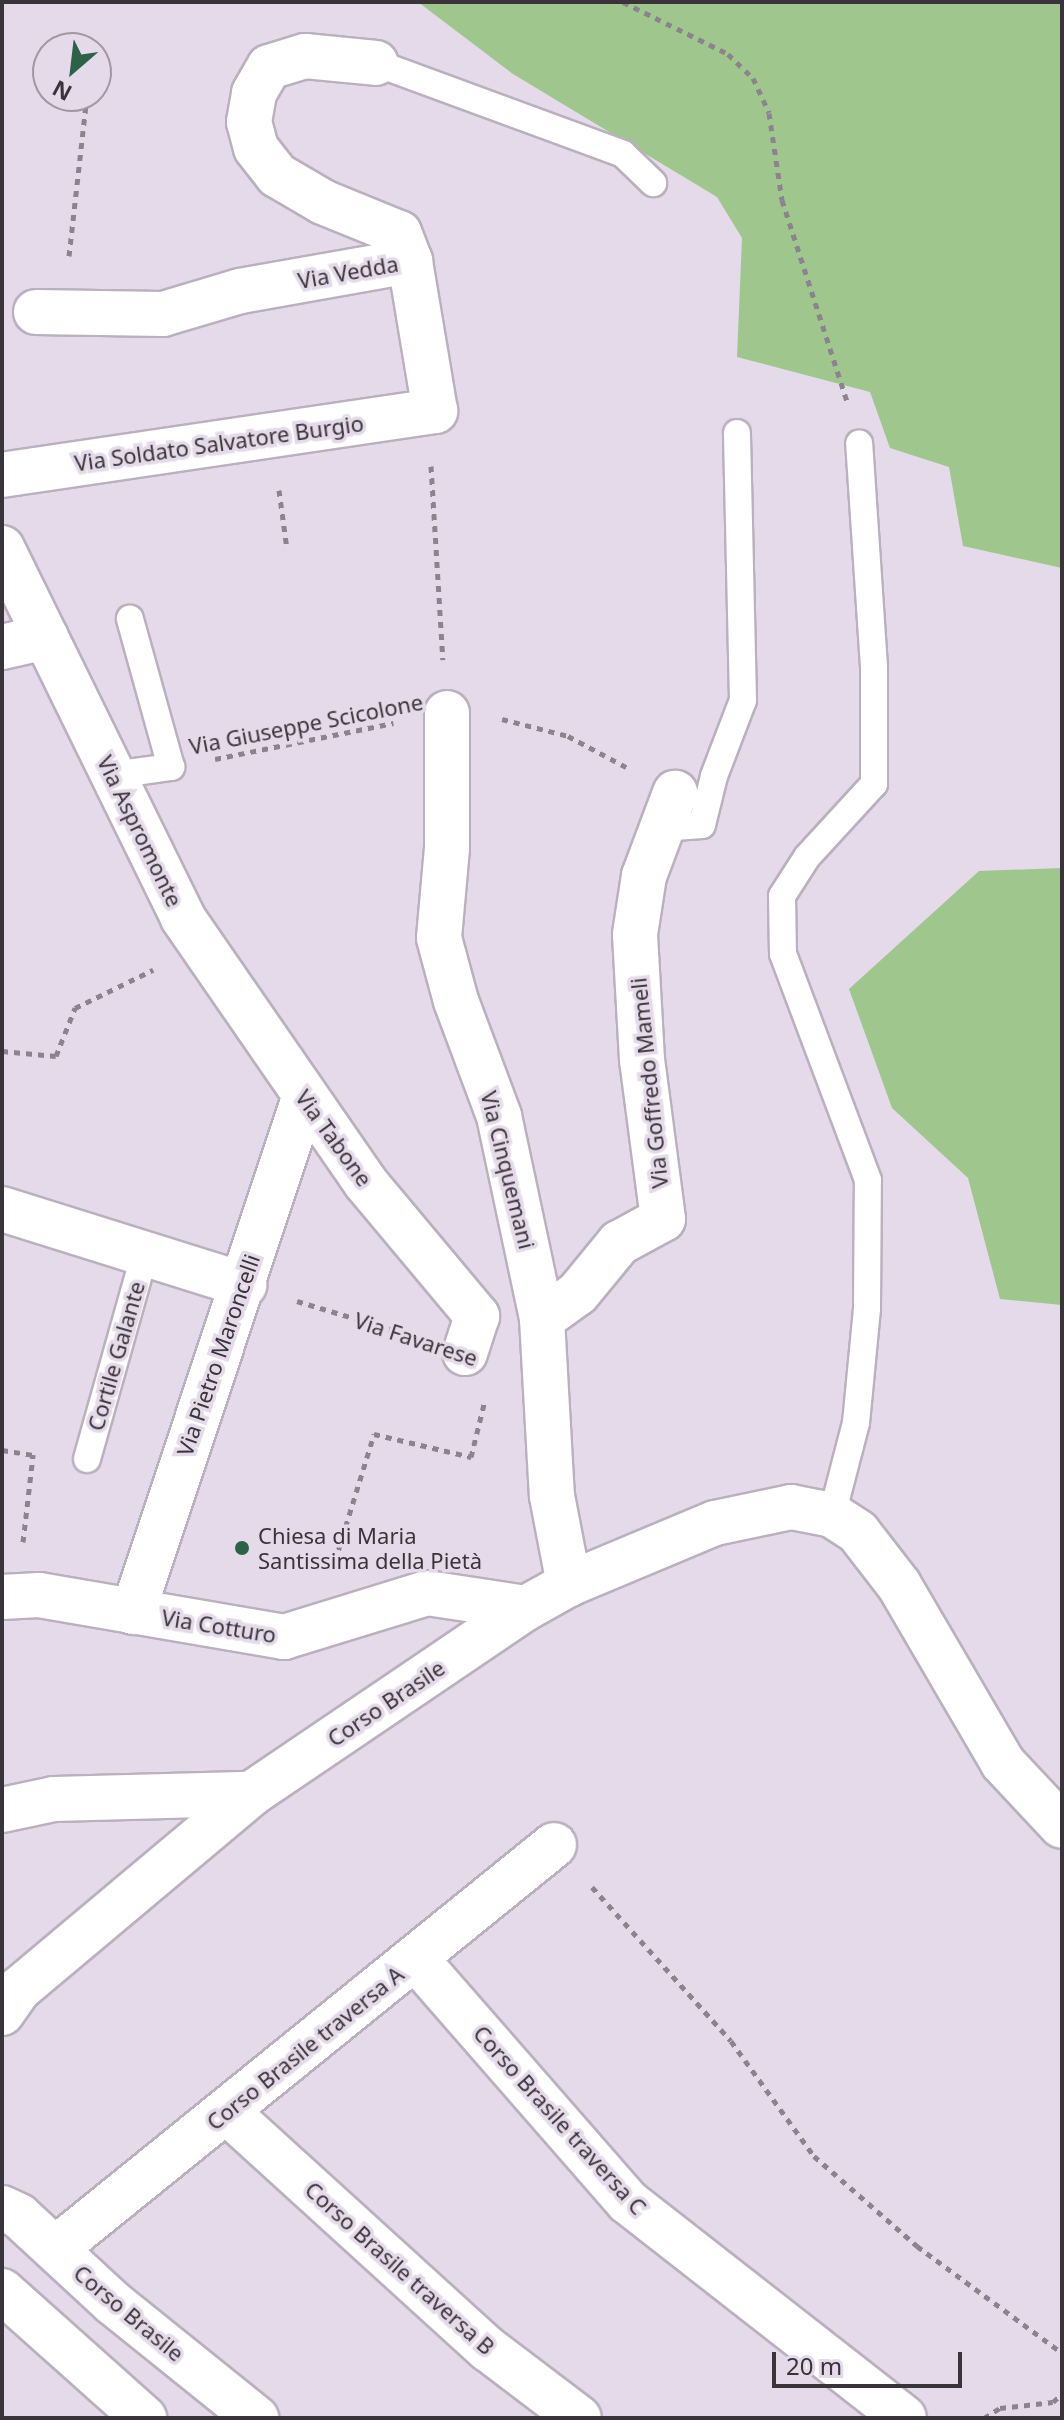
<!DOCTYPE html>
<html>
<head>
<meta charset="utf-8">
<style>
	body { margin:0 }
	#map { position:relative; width:1064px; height:2420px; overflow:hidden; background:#e5dae9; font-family:"Noto Sans",sans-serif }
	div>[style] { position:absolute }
	.green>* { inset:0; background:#9fc68c }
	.path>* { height:5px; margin-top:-2.5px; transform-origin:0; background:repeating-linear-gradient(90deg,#8b848e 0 6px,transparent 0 12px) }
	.roads { filter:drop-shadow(2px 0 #bab0be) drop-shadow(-2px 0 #bab0be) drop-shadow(0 2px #bab0be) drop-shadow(0 -2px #bab0be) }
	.lane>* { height:26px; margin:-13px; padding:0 13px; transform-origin:13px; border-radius:13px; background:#fff }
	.street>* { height:44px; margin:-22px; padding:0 22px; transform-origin:22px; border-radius:22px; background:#fff }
	.dots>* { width:22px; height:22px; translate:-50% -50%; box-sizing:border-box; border:4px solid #e5dae9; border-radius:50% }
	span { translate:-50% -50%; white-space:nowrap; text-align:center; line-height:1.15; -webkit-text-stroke:7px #e5dae9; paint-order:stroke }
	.street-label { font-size:22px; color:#38343a }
	.poi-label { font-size:22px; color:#38343a }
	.left { translate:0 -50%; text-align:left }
	.frame { position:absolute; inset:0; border:4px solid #38343a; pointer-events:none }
	.north { position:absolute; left:32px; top:32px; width:80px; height:80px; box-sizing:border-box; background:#e5dae9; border:2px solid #a098a3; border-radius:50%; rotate:208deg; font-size:22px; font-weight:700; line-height:32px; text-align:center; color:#38343a }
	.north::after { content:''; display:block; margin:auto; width:28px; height:36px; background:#2c6247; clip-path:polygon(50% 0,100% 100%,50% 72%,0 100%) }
	.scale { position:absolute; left:772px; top:2352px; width:190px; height:36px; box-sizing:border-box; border:4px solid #38343a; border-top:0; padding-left:10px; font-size:24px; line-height:28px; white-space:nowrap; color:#38343a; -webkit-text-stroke:6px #e5dae9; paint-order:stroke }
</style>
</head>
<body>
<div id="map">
	<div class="green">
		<i style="clip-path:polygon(418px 2px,1062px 2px,1062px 568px,963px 546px,949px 467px,890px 448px,870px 392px,737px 357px,742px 238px,717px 197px,513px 74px)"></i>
		<i style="clip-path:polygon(1062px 868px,1062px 1305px,1000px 1299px,968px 1178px,892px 1108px,849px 989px,979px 871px)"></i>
	</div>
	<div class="path">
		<i style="left:623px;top:2px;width:117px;rotate:26.3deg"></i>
		<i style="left:728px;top:54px;width:35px;rotate:44deg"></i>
		<i style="left:753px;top:78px;width:38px;rotate:65deg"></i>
		<i style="left:769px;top:113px;width:88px;rotate:81.5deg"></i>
		<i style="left:782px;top:200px;width:211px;rotate:72.1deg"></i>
		<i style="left:69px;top:256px;width:161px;rotate:-83.6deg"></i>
		<i style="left:431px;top:466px;width:194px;rotate:86.5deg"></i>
		<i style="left:279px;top:490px;width:60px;rotate:82.3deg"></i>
		<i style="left:502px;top:719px;width:68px;rotate:14.4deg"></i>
		<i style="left:568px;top:736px;width:66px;rotate:28.1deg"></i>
		<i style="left:215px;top:759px;width:182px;rotate:-11.4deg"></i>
		<i style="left:2px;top:1051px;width:54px;rotate:5.3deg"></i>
		<i style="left:56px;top:1056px;width:52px;rotate:-68.4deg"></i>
		<i style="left:75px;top:1008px;width:87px;rotate:-26deg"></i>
		<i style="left:297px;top:1301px;width:122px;rotate:16.7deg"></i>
		<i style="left:2px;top:1450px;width:31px;rotate:9deg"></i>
		<i style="left:23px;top:1542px;width:88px;rotate:-83.4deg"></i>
		<i style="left:335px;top:1561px;width:133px;rotate:-72.9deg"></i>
		<i style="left:374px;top:1434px;width:100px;rotate:13.3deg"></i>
		<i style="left:471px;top:1457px;width:55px;rotate:-76.2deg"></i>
		<i style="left:592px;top:1887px;width:207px;rotate:47.9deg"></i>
		<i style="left:731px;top:2041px;width:142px;rotate:54.2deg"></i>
		<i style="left:814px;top:2156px;width:137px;rotate:41.1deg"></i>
		<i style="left:917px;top:2246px;width:180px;rotate:36.4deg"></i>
		<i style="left:984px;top:2418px;width:19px;rotate:-32deg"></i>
		<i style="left:1000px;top:2408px;width:53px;rotate:-6.5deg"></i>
		<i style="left:1053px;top:2402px;width:12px;rotate:-42deg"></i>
	</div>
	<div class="roads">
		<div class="lane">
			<i style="left:376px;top:63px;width:263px;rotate:20.2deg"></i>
			<i style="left:623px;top:154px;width:42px;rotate:44deg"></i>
			<i style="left:113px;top:775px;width:59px;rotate:-7.9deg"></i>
			<i style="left:171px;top:767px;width:154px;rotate:-105.5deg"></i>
			<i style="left:662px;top:828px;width:40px;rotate:-4.3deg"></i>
			<i style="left:702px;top:825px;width:50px;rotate:-76.2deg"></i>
			<i style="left:714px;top:776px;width:81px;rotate:-69.1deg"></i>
			<i style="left:743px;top:700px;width:267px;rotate:-91.3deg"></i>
			<i style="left:87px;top:1459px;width:214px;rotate:-74.3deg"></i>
			<i style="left:832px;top:1515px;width:95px;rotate:-75.4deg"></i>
			<i style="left:856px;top:1423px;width:116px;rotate:-84.5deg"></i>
			<i style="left:867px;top:1308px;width:128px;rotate:-89.6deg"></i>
			<i style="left:868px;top:1180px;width:241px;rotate:-110.6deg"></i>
			<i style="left:783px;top:954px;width:58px;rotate:-91deg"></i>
			<i style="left:782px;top:896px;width:46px;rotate:-57.3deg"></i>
			<i style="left:807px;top:857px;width:99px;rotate:-47.5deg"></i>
			<i style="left:874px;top:784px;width:117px;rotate:-90deg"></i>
			<i style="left:874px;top:667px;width:224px;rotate:-93.8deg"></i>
		</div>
		<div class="street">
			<i style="left:36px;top:312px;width:127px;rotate:0.9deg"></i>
			<i style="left:163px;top:314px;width:80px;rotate:-16.6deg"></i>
			<i style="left:240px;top:291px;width:173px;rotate:-10deg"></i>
			<i style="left:2px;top:475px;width:438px;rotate:-8.4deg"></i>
			<i style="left:435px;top:411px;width:152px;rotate:-99.5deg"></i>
			<i style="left:410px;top:261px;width:30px;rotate:-111deg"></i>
			<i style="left:399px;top:233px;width:82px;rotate:-157.8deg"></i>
			<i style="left:323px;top:202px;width:53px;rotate:-149.6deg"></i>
			<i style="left:277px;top:175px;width:34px;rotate:-128deg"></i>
			<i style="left:256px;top:148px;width:27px;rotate:-105deg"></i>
			<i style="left:249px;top:122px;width:29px;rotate:-80deg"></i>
			<i style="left:254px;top:93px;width:30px;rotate:-60deg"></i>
			<i style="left:269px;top:67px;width:38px;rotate:-17deg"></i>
			<i style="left:305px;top:56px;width:71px;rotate:5.6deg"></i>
			<i style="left:2px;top:548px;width:412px;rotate:63.9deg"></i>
			<i style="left:183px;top:918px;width:321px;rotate:55.4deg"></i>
			<i style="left:365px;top:1182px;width:175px;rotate:50.1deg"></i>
			<i style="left:477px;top:1316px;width:39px;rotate:108deg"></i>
			<i style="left:2px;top:647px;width:45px;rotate:-12.8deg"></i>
			<i style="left:447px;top:713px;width:135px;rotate:90deg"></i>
			<i style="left:447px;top:848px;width:90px;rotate:95.1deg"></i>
			<i style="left:439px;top:938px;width:65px;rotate:74.9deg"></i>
			<i style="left:456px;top:1001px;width:123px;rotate:69.5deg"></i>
			<i style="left:499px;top:1116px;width:208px;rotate:78deg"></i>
			<i style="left:542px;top:1319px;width:177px;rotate:86.8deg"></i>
			<i style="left:552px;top:1496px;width:90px;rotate:79.1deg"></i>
			<i style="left:2px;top:1209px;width:254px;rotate:17.4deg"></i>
			<i style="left:542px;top:1319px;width:44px;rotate:-35.8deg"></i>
			<i style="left:578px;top:1293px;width:65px;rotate:-50.6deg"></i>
			<i style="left:619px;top:1243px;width:50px;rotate:-28.6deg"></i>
			<i style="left:663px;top:1219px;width:160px;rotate:-97.5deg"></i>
			<i style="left:642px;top:1060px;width:126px;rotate:-93.2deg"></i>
			<i style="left:635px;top:934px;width:59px;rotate:-81.2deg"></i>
			<i style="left:644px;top:876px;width:89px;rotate:-69.5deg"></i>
			<i style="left:2px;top:1597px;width:37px;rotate:-3deg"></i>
			<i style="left:39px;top:1595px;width:249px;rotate:9.7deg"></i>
			<i style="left:284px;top:1637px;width:150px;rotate:-17.1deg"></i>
			<i style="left:427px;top:1593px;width:100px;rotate:8.6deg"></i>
			<i style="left:133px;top:1612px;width:542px;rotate:-71.6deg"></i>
			<i style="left:2px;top:1810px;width:53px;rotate:-11.9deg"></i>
			<i style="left:54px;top:1799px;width:197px;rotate:-1.5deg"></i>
			<i style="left:416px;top:1959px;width:322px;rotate:48.9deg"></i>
			<i style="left:628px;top:2202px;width:350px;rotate:38deg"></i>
			<i style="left:2px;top:2013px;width:29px;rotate:-55deg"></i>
			<i style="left:19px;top:1989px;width:303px;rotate:-40deg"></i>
			<i style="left:251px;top:1794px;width:332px;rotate:-34.1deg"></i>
			<i style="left:526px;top:1608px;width:49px;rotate:-29.2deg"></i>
			<i style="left:569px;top:1584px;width:158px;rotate:-22.7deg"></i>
			<i style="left:715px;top:1523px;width:78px;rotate:-11.9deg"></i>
			<i style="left:791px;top:1507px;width:42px;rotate:11deg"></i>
			<i style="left:832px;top:1515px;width:31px;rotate:33deg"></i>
			<i style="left:858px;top:1532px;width:67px;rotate:52.3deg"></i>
			<i style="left:899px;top:1585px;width:206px;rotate:59.7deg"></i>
			<i style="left:1003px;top:1763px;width:86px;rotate:46.9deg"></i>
			<i style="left:226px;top:2111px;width:354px;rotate:42.3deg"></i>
			<i style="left:488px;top:2349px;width:114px;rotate:37.2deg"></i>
			<i style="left:2px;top:2208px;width:19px;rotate:25deg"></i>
			<i style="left:19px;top:2216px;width:128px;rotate:42.8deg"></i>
			<i style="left:113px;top:2303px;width:184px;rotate:38.8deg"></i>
			<i style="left:55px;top:2249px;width:642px;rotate:-38.99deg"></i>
			<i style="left:2px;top:2291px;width:191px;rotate:41.8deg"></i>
		</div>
	</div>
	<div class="dots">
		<i style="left:242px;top:1548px;background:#2c6247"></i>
	</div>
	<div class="street-label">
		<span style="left:348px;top:272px;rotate:-10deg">Via Vedda</span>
		<span style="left:219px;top:443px;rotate:-8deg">Via Soldato Salvatore Burgio</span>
		<span style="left:306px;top:724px;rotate:-11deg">Via Giuseppe Scicolone</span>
		<span style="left:140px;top:831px;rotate:64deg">Via Aspromonte</span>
		<span style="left:649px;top:1083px;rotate:-96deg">Via Goffredo Mameli</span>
		<span style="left:334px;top:1138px;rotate:54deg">Via Tabone</span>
		<span style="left:508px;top:1170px;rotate:76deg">Via Cinquemani</span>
		<span style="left:416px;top:1339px;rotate:18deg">Via Favarese</span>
		<span style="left:218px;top:1355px;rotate:-71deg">Via Pietro Maroncelli</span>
		<span style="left:116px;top:1356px;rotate:-74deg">Cortile Galante</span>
		<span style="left:219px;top:1626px;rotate:9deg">Via Cotturo</span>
		<span style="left:386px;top:1703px;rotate:-34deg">Corso Brasile</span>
		<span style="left:305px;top:2048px;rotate:-39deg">Corso Brasile traversa A</span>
		<span style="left:560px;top:2120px;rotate:48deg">Corso Brasile traversa C</span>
		<span style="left:400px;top:2268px;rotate:42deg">Corso Brasile traversa B</span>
		<span style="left:129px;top:2313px;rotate:40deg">Corso Brasile</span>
	</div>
	<div class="poi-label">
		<span class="left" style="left:258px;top:1548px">Chiesa di Maria<br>Santissima della Pietà</span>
	</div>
	<div class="frame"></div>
	<div class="north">N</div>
	<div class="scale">20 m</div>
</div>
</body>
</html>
